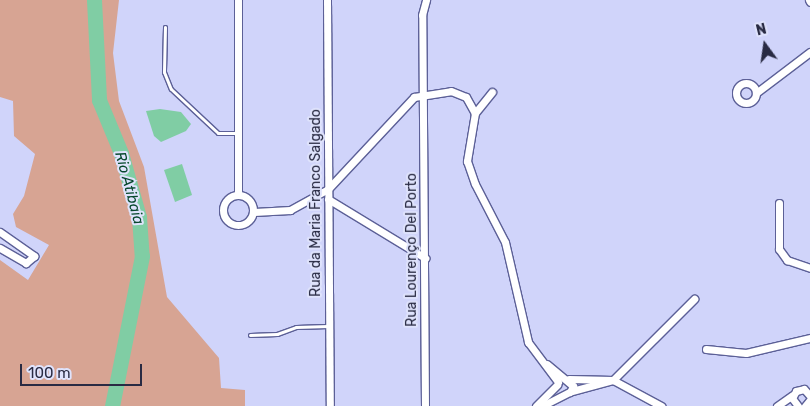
<!DOCTYPE html>
<html>
<head>
<meta charset="utf-8">
<style>
	body { margin:0 }
	#map { position:relative; width:810px; height:406px; overflow:hidden; background:#d0d4fa; font-family:Rubik,sans-serif }
	div>[style] { position:absolute }
	.green>* { inset:0; background:#d7a493 }
	.water>* { inset:0; background:#80cda4 }
	.river>* { height:15px; margin:-7.5px; padding:0 7.5px; transform-origin:7.5px; border-radius:7.5px; background:#80cda4 }
	.roads { filter:drop-shadow(1px 0 #5c6097) drop-shadow(-1px 0 #5c6097) drop-shadow(0 1px #5c6097) drop-shadow(0 -1px #5c6097) }
	.lane>* { height:3px; margin:-1.5px; padding:0 1.5px; transform-origin:1.5px; border-radius:1.5px; background:#fff }
	.street>* { height:7px; margin:-3.5px; padding:0 3.5px; transform-origin:3.5px; border-radius:3.5px; background:#fff }
	.street>.ring { margin:-3.5px; padding:0; box-sizing:content-box; background:none; border:7px solid #fff; border-radius:50% }
	span { translate:-50% -50%; white-space:nowrap; text-align:center; line-height:1.15; -webkit-text-stroke:4px #dfe3fc; paint-order:stroke }
	.street-label { font-size:14px; color:#292b43 }
	.water-label { font-size:15px; color:#07482d; font-style:italic }
	.north { position:absolute; left:740px; top:20px; width:50px; height:50px; -webkit-text-stroke:4px #dfe3fc; paint-order:stroke; rotate:346deg; font-size:14px; font-weight:700; line-height:20px; text-align:center; color:#292b43 }
	.north::after { content:''; display:block; margin:auto; width:18px; height:22px; background:#292b43; clip-path:polygon(50% 0,100% 100%,50% 72%,0 100%) }
	.scale { position:absolute; left:20px; top:364px; width:122px; height:22px; box-sizing:border-box; border:2px solid #292b43; border-top:0; padding-left:6px; font-size:15px; line-height:18px; white-space:nowrap; color:#292b43; -webkit-text-stroke:4px #dfe3fc; paint-order:stroke }
</style>
</head>
<body>
<div id="map">
	<div class="green">
		<i style="clip-path:polygon(0 0,119px 0,113px 53px,119px 101px,144px 167px,167px 297px,219px 358px,221px 388px,245px 390px,245px 406px,0 406px,0 260px,28px 280px,49px 245px,16px 227px,13px 214px,24px 196px,35px 154px,14px 136px,13px 101px,0 97px)"></i>
	</div>
	<div class="water">
		<i style="clip-path:polygon(160px 109px,181px 112px,191px 124px,186px 131px,161px 142px,154px 136px,146px 111px)"></i>
		<i style="clip-path:polygon(182px 164px,192px 195px,175px 202px,164px 170px)"></i>
	</div>
	<div class="river">
		<i style="left:94px;top:0;width:100px;rotate:87.1deg"></i>
		<i style="left:99px;top:100px;width:57px;rotate:67.5deg"></i>
		<i style="left:121px;top:153px;width:66px;rotate:74.3deg"></i>
		<i style="left:139px;top:217px;width:39px;rotate:86deg"></i>
		<i style="left:142px;top:256px;width:153px;rotate:101.3deg"></i>
	</div>
	<div class="roads">
		<div class="lane">
			<i style="left:165px;top:27px;width:45px;rotate:91.3deg"></i>
			<i style="left:164px;top:72px;width:18px;rotate:68deg"></i>
			<i style="left:171px;top:89px;width:64px;rotate:43.1deg"></i>
			<i style="left:218px;top:133px;width:19px"></i>
			<i style="left:250px;top:335px;width:27px;rotate:-2deg"></i>
			<i style="left:277px;top:334px;width:20px;rotate:-20deg"></i>
			<i style="left:296px;top:327px;width:32px;rotate:-2deg"></i>
		</div>
		<div class="street">
			<i style="left:327px;top:0;width:406px;rotate:89.6deg"></i>
			<i style="left:809px;top:0;width:2px;rotate:63deg"></i>
			<i class="ring" style="left:736px;top:83px;width:13px;height:13px"></i>
			<i style="left:756px;top:93px;width:68px;rotate:-37.2deg"></i>
			<i style="left:475px;top:113px;width:27px;rotate:-51deg"></i>
			<i style="left:238px;top:194px;width:194px;rotate:-90deg"></i>
			<i class="ring" style="left:223px;top:195px;width:23px;height:23px"></i>
			<i style="left:328px;top:199px;width:114px;rotate:31.3deg"></i>
			<i style="left:779px;top:203px;width:46px;rotate:90deg"></i>
			<i style="left:779px;top:249px;width:14px;rotate:54deg"></i>
			<i style="left:787px;top:260px;width:24px;rotate:19deg"></i>
			<i style="left:254px;top:212px;width:36px;rotate:-3deg"></i>
			<i style="left:290px;top:210px;width:43px;rotate:-28.9deg"></i>
			<i style="left:328px;top:189px;width:126px;rotate:-46.9deg"></i>
			<i style="left:414px;top:97px;width:37px;rotate:-9deg"></i>
			<i style="left:451px;top:91px;width:16px;rotate:22deg"></i>
			<i style="left:466px;top:97px;width:18px;rotate:61deg"></i>
			<i style="left:475px;top:113px;width:49px;rotate:99.5deg"></i>
			<i style="left:467px;top:161px;width:24px;rotate:71deg"></i>
			<i style="left:475px;top:184px;width:65px;rotate:62.7deg"></i>
			<i style="left:505px;top:242px;width:103px;rotate:77deg"></i>
			<i style="left:528px;top:342px;width:50px;rotate:53.1deg"></i>
			<i style="left:0;top:232px;width:42px;rotate:35.2deg"></i>
			<i style="left:34px;top:256px;width:11px;rotate:139deg"></i>
			<i style="left:26px;top:263px;width:30px;rotate:-150deg"></i>
			<i style="left:706px;top:349px;width:40px;rotate:5.7deg"></i>
			<i style="left:746px;top:353px;width:66px;rotate:-13.2deg"></i>
			<i style="left:569px;top:379px;width:44px;rotate:1.3deg"></i>
			<i style="left:613px;top:380px;width:55px;rotate:28.4deg"></i>
			<i style="left:572px;top:391px;width:42px;rotate:-15deg"></i>
			<i style="left:613px;top:380px;width:115px;rotate:-45deg"></i>
			<i style="left:425px;top:406px;width:391px;rotate:-90.4deg"></i>
			<i style="left:422px;top:15px;width:16px;rotate:-75deg"></i>
			<i style="left:536px;top:406px;width:30px;rotate:-45deg"></i>
			<i style="left:542px;top:406px;width:31px;rotate:-27deg"></i>
			<i style="left:570px;top:392px;width:7px;rotate:-63deg"></i>
			<i style="left:573px;top:386px;width:34px;rotate:-140deg"></i>
			<i style="left:777px;top:406px;width:19px;rotate:-35deg"></i>
			<i style="left:798px;top:406px;width:10px;rotate:-127deg"></i>
			<i style="left:792px;top:398px;width:8px;rotate:-60deg"></i>
			<i style="left:796px;top:391px;width:8px;rotate:-14deg"></i>
			<i style="left:804px;top:389px;width:9px;rotate:49deg"></i>
			<i style="left:805px;top:406px;width:8px;rotate:-50deg"></i>
		</div>
	</div>
	<div class="street-label">
		<span style="left:316px;top:203px;rotate:-90deg">Rua da Maria Franco Salgado</span>
		<span style="left:412px;top:250px;rotate:-90deg">Rua Lourenço Del Porto</span>
	</div>
	<div class="water-label">
		<span style="left:129px;top:188px;rotate:75deg">Rio Atibaia</span>
	</div>
	<div class="north">N</div>
	<div class="scale">100 m</div>
</div>
</body>
</html>
